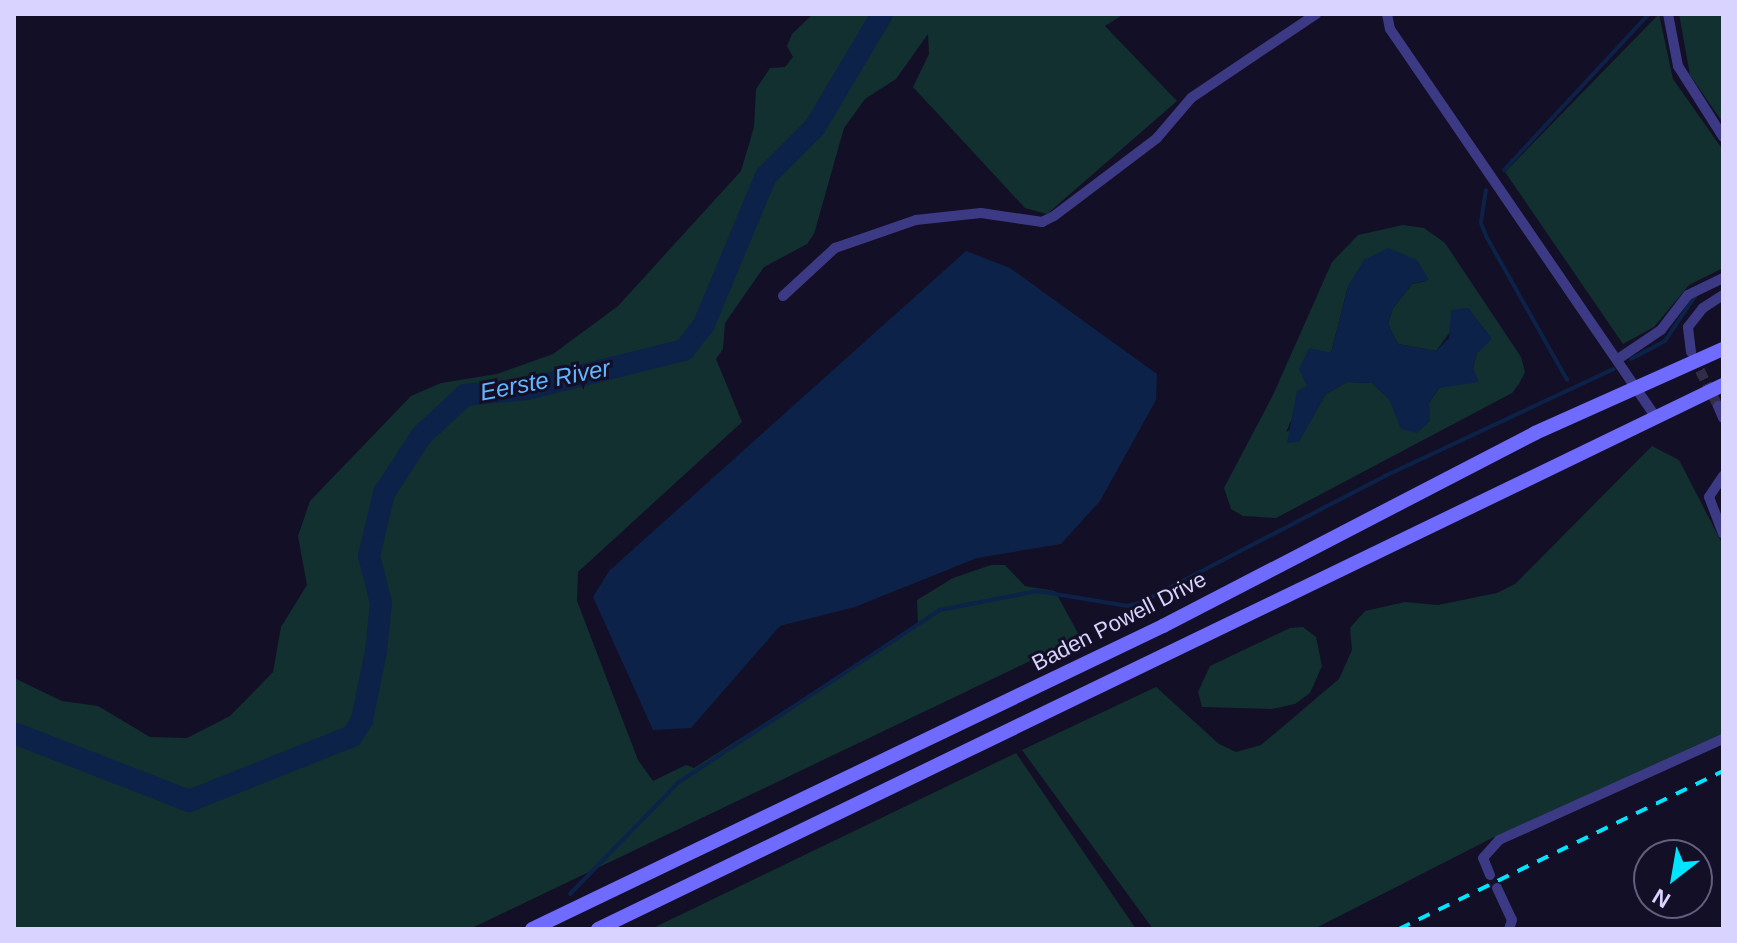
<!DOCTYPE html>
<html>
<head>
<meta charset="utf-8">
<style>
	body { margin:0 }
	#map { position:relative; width:1737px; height:943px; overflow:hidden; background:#130f26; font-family:Helvetica,sans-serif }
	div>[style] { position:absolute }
	.green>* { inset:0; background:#12302f }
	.water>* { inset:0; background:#0c2248 }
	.stream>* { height:4px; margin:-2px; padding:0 2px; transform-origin:2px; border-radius:2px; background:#0c2248 }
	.river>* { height:22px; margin:-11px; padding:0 11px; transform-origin:11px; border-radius:11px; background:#0c2248 }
	.minor-tunnel>* { height:10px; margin-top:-5px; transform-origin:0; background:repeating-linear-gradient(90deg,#312d47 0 10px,transparent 0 15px) }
	.minor>* { height:10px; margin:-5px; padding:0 5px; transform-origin:5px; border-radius:5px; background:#3d3a85 }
	.secondary>* { height:14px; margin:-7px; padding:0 7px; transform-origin:7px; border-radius:7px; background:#6f6bff }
	.rail>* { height:4px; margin-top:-2px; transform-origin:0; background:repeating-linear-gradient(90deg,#00e5ff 0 12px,transparent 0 22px) }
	span { translate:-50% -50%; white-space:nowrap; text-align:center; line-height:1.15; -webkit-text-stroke:6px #130f26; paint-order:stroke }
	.street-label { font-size:22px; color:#d9d4ff }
	.water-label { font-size:24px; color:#62b6ff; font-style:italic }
	.frame { position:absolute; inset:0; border:16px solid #d9d4ff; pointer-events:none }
	.north { position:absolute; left:1633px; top:839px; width:80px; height:80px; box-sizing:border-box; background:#130f26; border:2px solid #625e7d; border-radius:50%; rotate:211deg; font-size:22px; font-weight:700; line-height:32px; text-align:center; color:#d9d4ff }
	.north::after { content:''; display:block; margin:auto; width:28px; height:36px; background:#00e5ff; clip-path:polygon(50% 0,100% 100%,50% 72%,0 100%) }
</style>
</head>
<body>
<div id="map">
	<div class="green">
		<i style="clip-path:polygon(813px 14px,1124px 14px,1105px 26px,1177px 101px,1047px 214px,1025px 208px,913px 87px,929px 54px,928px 34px,896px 79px,865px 99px,844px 128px,814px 234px,807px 244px,764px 267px,725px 323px,723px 349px,716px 359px,742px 422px,578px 572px,577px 601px,638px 760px,653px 781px,686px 765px,694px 768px,918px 625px,917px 600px,953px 578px,991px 565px,1005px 565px,1025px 586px,1055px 591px,1080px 637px,470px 929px,14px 929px,14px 678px,62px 701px,98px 706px,150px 737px,187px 738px,230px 716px,273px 672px,281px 627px,307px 585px,298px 536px,310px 501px,411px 396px,441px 383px,497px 374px,553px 354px,618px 306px,741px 171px,754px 127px,756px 89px,770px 68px,785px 67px,793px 57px,787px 46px,792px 34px)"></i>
		<i style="clip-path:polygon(1659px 14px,1673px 79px,1723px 150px,1723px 268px,1689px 285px,1654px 327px,1623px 344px,1505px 172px)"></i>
		<i style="clip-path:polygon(1679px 14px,1723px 14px,1723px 123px,1690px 75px)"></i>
		<i style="clip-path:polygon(evenodd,1403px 225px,1424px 228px,1445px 243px,1521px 357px,1525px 372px,1519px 384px,1512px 393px,1276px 518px,1243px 516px,1231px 509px,1224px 488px,1273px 395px,1332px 262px,1358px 235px,1403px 225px,1428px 281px,1412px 284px,1393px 308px,1388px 324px,1398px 344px,1436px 351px,1468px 308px,1491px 338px,1477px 353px,1473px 368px,1456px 383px,1439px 388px,1429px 403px,1389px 399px,1372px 383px,1347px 382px,1326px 394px,1313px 416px,1286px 432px,1307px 386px,1308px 349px,1331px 353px,1348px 286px,1428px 281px)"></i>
		<i style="clip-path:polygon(1652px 446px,1679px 460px,1723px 545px,1723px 735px,1496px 836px,1314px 929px,1153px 929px,1022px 750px,1156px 687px,1219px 744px,1236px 752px,1261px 745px,1339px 679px,1352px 650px,1350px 628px,1365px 611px,1405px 602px,1438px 605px,1497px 593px,1515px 584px)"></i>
		<i style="clip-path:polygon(1303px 627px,1316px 637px,1322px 666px,1310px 693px,1295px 704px,1272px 709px,1202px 707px,1198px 692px,1210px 666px,1290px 628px)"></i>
		<i style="clip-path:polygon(1016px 753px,1136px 929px,651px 929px)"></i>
	</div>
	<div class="water">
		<i style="clip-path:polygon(1388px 248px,1417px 260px,1429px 280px,1412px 284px,1393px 308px,1388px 324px,1398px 344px,1436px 351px,1449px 338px,1451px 310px,1468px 308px,1492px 339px,1477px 353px,1473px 368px,1479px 382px,1439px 388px,1429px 403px,1430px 421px,1417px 433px,1401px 429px,1389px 399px,1372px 383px,1347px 382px,1326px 394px,1299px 442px,1287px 443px,1297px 391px,1307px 386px,1299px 369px,1309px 348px,1331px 353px,1348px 286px,1364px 260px)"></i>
		<i style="clip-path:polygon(966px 251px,1010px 268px,1157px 374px,1156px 400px,1100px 501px,1061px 544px,977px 558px,855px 607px,780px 626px,691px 728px,653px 730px,593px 597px,609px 571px)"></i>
	</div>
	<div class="stream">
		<i style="left:1504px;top:170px;width:213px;rotate:-47.1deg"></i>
		<i style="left:1486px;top:190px;width:33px;rotate:99deg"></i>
		<i style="left:1481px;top:223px;width:14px;rotate:69deg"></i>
		<i style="left:1486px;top:236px;width:165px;rotate:60.6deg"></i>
		<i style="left:1631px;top:359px;width:38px;rotate:-28deg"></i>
		<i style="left:1665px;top:341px;width:54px;rotate:-56.3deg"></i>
		<i style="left:570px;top:894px;width:156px;rotate:-45.8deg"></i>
		<i style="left:679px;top:782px;width:313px;rotate:-33.4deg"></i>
		<i style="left:940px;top:610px;width:99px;rotate:-11.1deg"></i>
		<i style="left:1037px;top:591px;width:92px;rotate:9.4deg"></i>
		<i style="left:1128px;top:606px;width:15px;rotate:-16deg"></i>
		<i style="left:1142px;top:602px;width:274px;rotate:-27.4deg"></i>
		<i style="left:1385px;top:476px;width:252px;rotate:-25.1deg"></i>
	</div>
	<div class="river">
		<i style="left:14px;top:733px;width:188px;rotate:21.2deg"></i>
		<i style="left:189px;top:801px;width:175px;rotate:-21.7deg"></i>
		<i style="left:352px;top:736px;width:19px;rotate:-58deg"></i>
		<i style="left:362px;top:720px;width:70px;rotate:-78.5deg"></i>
		<i style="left:376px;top:651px;width:48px;rotate:-84.1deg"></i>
		<i style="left:381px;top:603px;width:49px;rotate:-104.3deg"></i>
		<i style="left:369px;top:556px;width:65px;rotate:-76.6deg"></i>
		<i style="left:384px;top:493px;width:69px;rotate:-56.8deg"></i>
		<i style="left:422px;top:435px;width:59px;rotate:-42.9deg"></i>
		<i style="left:465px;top:395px;width:62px;rotate:-5.5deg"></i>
		<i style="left:527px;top:389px;width:162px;rotate:-14deg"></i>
		<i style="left:684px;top:350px;width:33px;rotate:-52deg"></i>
		<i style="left:704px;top:324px;width:160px;rotate:-67.3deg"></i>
		<i style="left:766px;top:176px;width:69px;rotate:-45deg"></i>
		<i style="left:815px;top:127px;width:131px;rotate:-59.3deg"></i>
	</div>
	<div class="minor-tunnel">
		<i style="left:1693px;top:357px;width:55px;rotate:63deg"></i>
	</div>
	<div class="minor">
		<i style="left:1387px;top:14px;width:15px;rotate:79deg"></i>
		<i style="left:1390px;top:29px;width:471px;rotate:55.6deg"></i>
		<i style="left:1668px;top:14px;width:53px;rotate:79.1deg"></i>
		<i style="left:1678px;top:66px;width:84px;rotate:57.6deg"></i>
		<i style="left:783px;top:296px;width:71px;rotate:-42.7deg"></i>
		<i style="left:835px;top:248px;width:86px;rotate:-19.1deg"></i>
		<i style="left:916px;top:220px;width:65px;rotate:-6.1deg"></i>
		<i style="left:981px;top:213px;width:62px;rotate:8.4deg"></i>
		<i style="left:1042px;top:222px;width:13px;rotate:-27deg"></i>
		<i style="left:1054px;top:216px;width:129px;rotate:-37.1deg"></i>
		<i style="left:1157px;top:138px;width:52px;rotate:-49.6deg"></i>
		<i style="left:1191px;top:98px;width:151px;rotate:-33.9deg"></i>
		<i style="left:1691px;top:352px;width:25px;rotate:-97deg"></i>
		<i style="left:1688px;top:327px;width:24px;rotate:-52deg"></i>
		<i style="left:1703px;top:308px;width:24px;rotate:-33deg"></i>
		<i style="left:1618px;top:359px;width:52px;rotate:-34deg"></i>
		<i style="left:1661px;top:330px;width:44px;rotate:-52.4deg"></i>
		<i style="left:1688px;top:295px;width:39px;rotate:-26deg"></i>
		<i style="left:1718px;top:406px;width:13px;rotate:67deg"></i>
		<i style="left:1723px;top:476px;width:25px;rotate:124deg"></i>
		<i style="left:1709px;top:497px;width:39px;rotate:69deg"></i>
		<i style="left:1490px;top:875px;width:18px;rotate:-112deg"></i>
		<i style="left:1483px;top:858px;width:24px;rotate:-48deg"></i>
		<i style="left:1499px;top:840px;width:246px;rotate:-24.3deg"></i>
		<i style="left:1497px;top:888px;width:35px;rotate:65deg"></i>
		<i style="left:1512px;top:920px;width:9px;rotate:108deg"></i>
	</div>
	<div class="secondary">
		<i style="left:532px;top:929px;width:700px;rotate:-25.65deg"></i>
		<i style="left:1163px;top:626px;width:419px;rotate:-27.4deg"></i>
		<i style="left:1535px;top:433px;width:206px;rotate:-24.1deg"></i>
		<i style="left:598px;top:929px;width:1250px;rotate:-25.81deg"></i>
	</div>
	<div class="rail">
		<i style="left:1399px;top:929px;width:360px;rotate:-26deg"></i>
	</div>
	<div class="street-label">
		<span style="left:1119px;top:621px;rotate:-27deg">Baden Powell Drive</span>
	</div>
	<div class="water-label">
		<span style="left:545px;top:380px;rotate:-11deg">Eerste River</span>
	</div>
	<div class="frame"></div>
	<div class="north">N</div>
</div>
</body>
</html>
